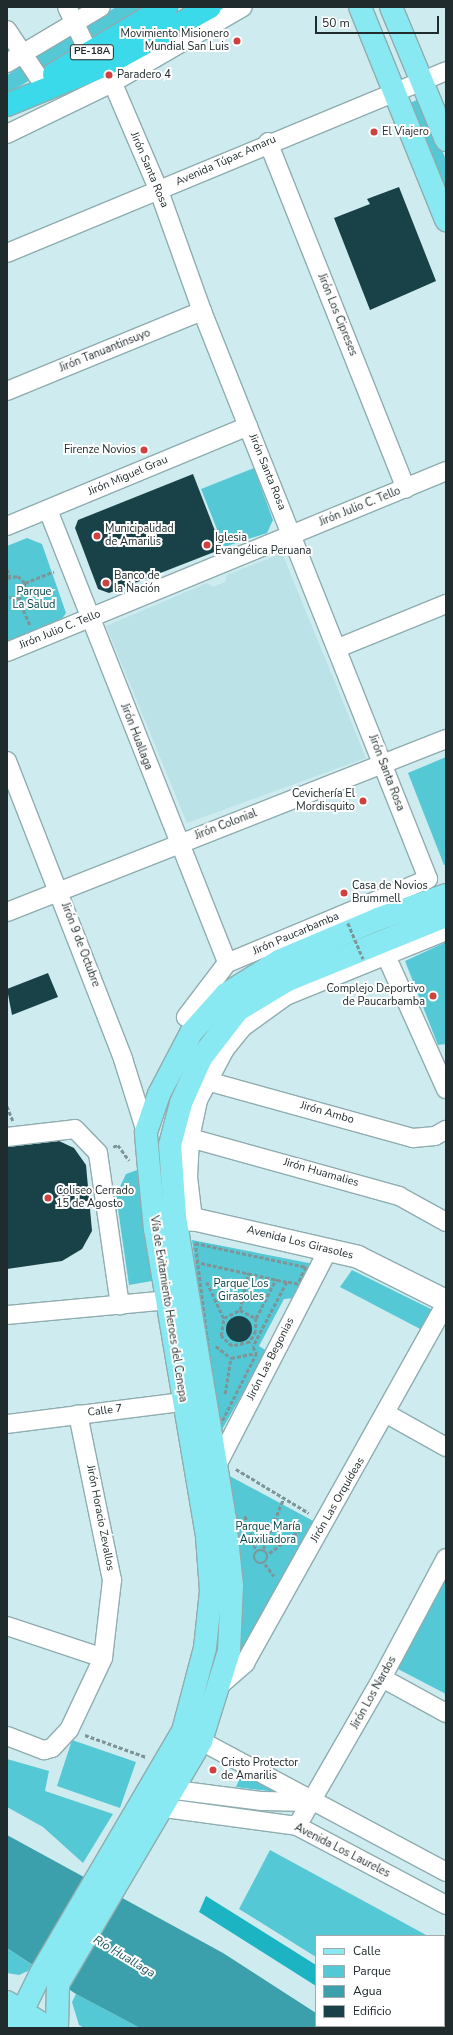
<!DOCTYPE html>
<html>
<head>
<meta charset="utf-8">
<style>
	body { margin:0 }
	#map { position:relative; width:453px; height:2035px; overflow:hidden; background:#ceecf0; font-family:"Nunito Sans",sans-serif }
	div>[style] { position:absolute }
	.built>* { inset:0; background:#bbe2e7 }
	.green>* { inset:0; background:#54c8d5 }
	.forest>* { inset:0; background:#1cb4c3 }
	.water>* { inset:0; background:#3ba0ac }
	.building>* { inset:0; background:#184247 }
	.round { border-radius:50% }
	.path>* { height:2.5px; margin-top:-1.25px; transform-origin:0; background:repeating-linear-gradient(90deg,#7f9497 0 4px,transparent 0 6px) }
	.path>.ring { margin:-1.25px; padding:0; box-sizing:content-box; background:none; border:2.5px solid #7f9497; border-radius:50% }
	.roads { filter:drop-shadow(1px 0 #8facaf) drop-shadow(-1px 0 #8facaf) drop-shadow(0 1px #8facaf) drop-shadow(0 -1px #8facaf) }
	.street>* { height:18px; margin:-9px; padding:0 9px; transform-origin:9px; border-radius:9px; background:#fff }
	.secondary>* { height:22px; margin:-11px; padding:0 11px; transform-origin:11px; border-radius:11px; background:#fff }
	.primary>* { height:22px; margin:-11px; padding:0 11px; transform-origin:11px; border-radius:11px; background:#89e9f2 }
	.highway>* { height:22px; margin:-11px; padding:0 11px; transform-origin:11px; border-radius:11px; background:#3adaea }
	.path-bridge>* { height:2.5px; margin-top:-1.25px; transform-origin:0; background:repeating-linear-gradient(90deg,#7f9497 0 4px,transparent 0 6px) }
	.dots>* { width:11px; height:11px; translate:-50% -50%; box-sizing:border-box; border:2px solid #fff; border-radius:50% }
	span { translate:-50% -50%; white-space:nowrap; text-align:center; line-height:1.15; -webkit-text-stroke:4px #fff; paint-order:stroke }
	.shield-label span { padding:1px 3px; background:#fff; border:1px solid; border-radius:3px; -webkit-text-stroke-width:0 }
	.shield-label { font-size:10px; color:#202b2d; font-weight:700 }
	.poi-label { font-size:11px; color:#202b2d }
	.right { translate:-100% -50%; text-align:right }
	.left { translate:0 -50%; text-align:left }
	.street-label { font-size:11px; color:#202b2d }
	.park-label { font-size:11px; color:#003f45 }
	.water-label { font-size:12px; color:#1f575e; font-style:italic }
	.frame { position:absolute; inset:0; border:8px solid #202b2d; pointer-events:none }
	.legend { position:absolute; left:315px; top:1935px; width:130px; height:92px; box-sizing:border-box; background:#fff; border:1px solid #a6aaab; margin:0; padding:5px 7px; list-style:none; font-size:12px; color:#202b2d }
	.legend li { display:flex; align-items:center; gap:8px; height:20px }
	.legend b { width:20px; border:1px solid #a6aaab }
	.scale { position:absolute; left:315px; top:16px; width:124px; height:18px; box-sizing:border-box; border:2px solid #202b2d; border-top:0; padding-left:5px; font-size:12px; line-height:14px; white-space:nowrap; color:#202b2d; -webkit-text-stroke:3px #fff; paint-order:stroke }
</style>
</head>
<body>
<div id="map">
	<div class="built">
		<i style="clip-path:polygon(282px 553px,366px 758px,187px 823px,106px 626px,207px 583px,213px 587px,225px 582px,227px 575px)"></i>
	</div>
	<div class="green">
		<i style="clip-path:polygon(116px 7px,146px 7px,91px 42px,83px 27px)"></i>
		<i style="clip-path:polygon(74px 33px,81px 48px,41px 73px,32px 57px)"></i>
		<i style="clip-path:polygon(22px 66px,32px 79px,7px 94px,7px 75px)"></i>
		<i style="clip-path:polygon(421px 98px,446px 160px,446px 199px,408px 104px)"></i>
		<i style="clip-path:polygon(254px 468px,273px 520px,267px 533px,224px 547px,201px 489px)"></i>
		<i style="clip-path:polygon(27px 538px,42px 544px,66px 613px,61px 620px,7px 641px,7px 546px)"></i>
		<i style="clip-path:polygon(446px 757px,446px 864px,444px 865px,408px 773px)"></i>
		<i style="clip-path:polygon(446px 942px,446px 1044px,438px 1045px,405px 961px)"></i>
		<i style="clip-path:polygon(137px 1170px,152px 1281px,129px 1285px,116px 1195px,126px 1174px)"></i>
		<i style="clip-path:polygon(192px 1240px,314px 1264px,297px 1298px,284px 1299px,259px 1346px,267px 1351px,216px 1440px)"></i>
		<i style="clip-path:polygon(352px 1270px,437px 1312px,424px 1331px,340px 1287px)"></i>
		<i style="clip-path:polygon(226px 1474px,317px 1523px,307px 1531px,239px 1661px)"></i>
		<i style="clip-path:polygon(446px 1576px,446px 1694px,396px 1668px)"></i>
		<i style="clip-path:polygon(72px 1740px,136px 1762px,120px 1808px,57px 1786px)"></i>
		<i style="clip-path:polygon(7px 1759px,49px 1771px,45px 1791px,113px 1814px,83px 1863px,43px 1827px,7px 1807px)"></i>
		<i style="clip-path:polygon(242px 1773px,278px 1792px,236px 1787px)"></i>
		<i style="clip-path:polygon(270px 1850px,428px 1936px,316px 1936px,316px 1957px,239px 1909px)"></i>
		<i style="clip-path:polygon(7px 1948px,32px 1965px,28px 1971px,19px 1975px,7px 1973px)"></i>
		<i style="clip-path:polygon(76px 1994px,140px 2028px,84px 2028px,79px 2025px,72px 2002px)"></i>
	</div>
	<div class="forest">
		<i style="clip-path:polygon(206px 1896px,316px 1965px,316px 1986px,199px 1912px)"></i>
		<i style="clip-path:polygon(446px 1974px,446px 2028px,417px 2028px,444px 2026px)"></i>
	</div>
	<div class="water">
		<i style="clip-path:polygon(7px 1835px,223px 1953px,316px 2013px,316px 2026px,340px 2028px,140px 2028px,76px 1994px,7px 1948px)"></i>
	</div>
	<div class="building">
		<i style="clip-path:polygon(399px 187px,436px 281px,370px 310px,334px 218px,370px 204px,367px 199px)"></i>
		<i style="clip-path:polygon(193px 474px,222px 549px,109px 593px,98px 589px,75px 528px,78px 520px)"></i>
		<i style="clip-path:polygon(48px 973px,58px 997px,12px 1015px,7px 989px)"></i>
		<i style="clip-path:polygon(59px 1141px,74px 1148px,86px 1165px,92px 1231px,82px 1249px,62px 1261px,7px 1269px,7px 1147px)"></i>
		<i class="round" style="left:226px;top:1316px;width:26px;height:26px"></i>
	</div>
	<div class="path">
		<i style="left:7px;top:569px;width:8px;rotate:67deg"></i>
		<i style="left:7px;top:578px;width:11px;rotate:-10deg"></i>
		<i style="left:18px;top:576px;width:10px;rotate:45deg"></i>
		<i style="left:25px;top:583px;width:10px;rotate:90deg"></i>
		<i style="left:25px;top:593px;width:8px;rotate:135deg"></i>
		<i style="left:19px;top:599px;width:12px;rotate:-171deg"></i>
		<i style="left:25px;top:583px;width:31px;rotate:-22deg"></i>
		<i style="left:19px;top:599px;width:28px;rotate:67deg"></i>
		<i style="left:7px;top:1106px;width:16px;rotate:68deg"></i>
		<i style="left:113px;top:1147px;width:5px;rotate:-22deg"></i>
		<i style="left:118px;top:1145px;width:19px;rotate:54deg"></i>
		<i style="left:195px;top:1243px;width:114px;rotate:12.2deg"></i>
		<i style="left:306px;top:1267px;width:19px;rotate:115deg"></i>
		<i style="left:298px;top:1284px;width:11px;rotate:-170deg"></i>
		<i style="left:287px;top:1282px;width:73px;rotate:117.6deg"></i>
		<i style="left:253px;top:1347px;width:7px;rotate:56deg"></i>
		<i style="left:257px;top:1353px;width:86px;rotate:116.9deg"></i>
		<i style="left:218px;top:1430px;width:188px;rotate:-97deg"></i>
		<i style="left:201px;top:1263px;width:88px;rotate:12.5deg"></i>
		<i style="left:207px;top:1282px;width:40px;rotate:65deg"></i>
		<i style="left:224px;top:1318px;width:18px;rotate:-27deg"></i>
		<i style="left:240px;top:1310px;width:18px;rotate:27deg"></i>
		<i style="left:256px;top:1318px;width:13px;rotate:90deg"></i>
		<i style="left:256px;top:1331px;width:13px;rotate:119deg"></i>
		<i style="left:250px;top:1342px;width:18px;rotate:167deg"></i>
		<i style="left:232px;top:1346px;width:15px;rotate:-138deg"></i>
		<i style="left:221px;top:1336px;width:18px;rotate:-81deg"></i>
		<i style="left:240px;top:1310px;width:38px;rotate:-78deg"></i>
		<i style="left:256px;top:1318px;width:44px;rotate:-62.9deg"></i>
		<i style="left:216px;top:1346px;width:19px;rotate:39deg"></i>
		<i style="left:225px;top:1394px;width:36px;rotate:-81deg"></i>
		<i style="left:231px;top:1358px;width:26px;rotate:-11deg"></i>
		<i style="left:236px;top:1469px;width:85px;rotate:31.1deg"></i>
		<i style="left:245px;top:1516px;width:36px;rotate:72deg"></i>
		<i style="left:263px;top:1549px;width:56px;rotate:-68deg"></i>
		<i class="ring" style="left:254px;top:1550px;width:11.5px;height:11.5px"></i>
		<i style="left:269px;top:1553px;width:37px;rotate:-36deg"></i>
		<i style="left:265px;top:1564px;width:15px;rotate:53deg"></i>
		<i style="left:85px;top:1735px;width:65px;rotate:19.8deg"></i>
	</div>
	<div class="roads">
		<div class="street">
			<i style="left:67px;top:7px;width:51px;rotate:64.4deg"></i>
			<i style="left:7px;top:30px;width:61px;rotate:56.3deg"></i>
			<i style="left:7px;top:63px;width:109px;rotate:-30.8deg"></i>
			<i style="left:105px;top:65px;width:137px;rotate:66.8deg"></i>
			<i style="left:159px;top:191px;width:127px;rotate:70.3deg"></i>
			<i style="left:202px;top:311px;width:611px;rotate:68.3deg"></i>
			<i style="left:428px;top:879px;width:218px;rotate:157.3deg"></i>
			<i style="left:227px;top:963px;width:68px;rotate:127.2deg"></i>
			<i style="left:7px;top:134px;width:117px;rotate:-25.9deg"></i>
			<i style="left:112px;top:83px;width:151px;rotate:-30.1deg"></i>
			<i style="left:268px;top:142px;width:373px;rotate:68.3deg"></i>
			<i style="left:7px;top:253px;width:475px;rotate:-22.5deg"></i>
			<i style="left:7px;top:391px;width:211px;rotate:-22.3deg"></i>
			<i style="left:48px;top:510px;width:487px;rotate:68.4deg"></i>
			<i style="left:7px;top:526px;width:261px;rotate:-22.5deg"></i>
			<i style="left:338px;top:648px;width:117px;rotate:-22.2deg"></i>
			<i style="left:7px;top:652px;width:475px;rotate:-22.4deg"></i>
			<i style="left:7px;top:761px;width:320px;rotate:68.7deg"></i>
			<i style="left:123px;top:1059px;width:77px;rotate:72.5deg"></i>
			<i style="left:7px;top:912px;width:472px;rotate:-21.5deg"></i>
			<i style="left:387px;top:958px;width:144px;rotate:65.8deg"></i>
			<i style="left:207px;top:1081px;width:214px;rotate:15.5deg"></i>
			<i style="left:413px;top:1138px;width:22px;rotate:-5deg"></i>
			<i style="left:435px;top:1136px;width:13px;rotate:-29deg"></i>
			<i style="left:7px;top:1137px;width:68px;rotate:-6.7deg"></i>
			<i style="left:75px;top:1129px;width:33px;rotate:46deg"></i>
			<i style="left:98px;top:1153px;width:154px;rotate:81.8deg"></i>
			<i style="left:190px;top:1138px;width:217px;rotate:15.5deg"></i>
			<i style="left:399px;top:1196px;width:54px;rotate:29deg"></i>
			<i style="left:193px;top:1219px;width:42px;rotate:-96.8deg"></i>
			<i style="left:188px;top:1177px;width:39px;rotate:-87deg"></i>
			<i style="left:190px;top:1138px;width:39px;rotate:-78deg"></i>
			<i style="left:198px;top:1100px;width:58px;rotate:-62.1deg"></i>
			<i style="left:225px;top:1049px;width:28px;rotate:-51deg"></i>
			<i style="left:243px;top:1027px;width:53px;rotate:-35.8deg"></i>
			<i style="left:286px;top:996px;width:173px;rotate:-22.1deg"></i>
			<i style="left:7px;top:1315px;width:162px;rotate:-5.3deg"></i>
			<i style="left:387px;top:1414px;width:68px;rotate:29.2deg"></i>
			<i style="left:7px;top:1424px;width:192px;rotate:-7.2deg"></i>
			<i style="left:215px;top:1469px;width:246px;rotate:-62.7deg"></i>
			<i style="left:7px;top:1626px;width:101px;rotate:18.4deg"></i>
			<i style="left:382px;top:1678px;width:73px;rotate:28.7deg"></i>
			<i style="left:219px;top:1686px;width:35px;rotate:-41deg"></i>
			<i style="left:245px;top:1663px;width:411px;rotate:-60.8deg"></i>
			<i style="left:7px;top:1736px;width:40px;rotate:21deg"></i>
			<i style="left:44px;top:1750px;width:8px;rotate:-14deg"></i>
			<i style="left:52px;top:1748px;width:25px;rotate:-47deg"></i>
			<i style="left:69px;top:1730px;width:80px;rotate:-64.7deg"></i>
			<i style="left:103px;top:1658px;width:79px;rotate:-83.4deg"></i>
			<i style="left:112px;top:1580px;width:169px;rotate:-101.6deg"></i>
			<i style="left:201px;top:1741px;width:278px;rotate:28.1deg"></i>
			<i style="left:160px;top:1788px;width:103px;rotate:7.3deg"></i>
			<i style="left:262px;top:1801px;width:48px;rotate:1.2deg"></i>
			<i style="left:150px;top:1806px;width:148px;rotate:7.7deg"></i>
			<i style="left:297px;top:1826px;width:169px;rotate:27.9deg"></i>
			<i style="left:297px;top:1826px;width:171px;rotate:-60.1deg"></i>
			<i style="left:382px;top:1678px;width:136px;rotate:-61.9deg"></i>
		</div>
		<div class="secondary">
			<i style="left:156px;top:1218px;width:41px;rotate:2.8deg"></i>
			<i style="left:197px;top:1220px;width:165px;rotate:12.9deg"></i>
			<i style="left:358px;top:1257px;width:98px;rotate:26.6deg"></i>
		</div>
		<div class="primary">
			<i style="left:360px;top:7px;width:230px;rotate:68deg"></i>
			<i style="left:391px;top:7px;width:144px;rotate:67.5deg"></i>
			<i style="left:7px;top:2002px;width:49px;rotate:31.8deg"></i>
			<i style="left:14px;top:2028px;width:61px;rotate:-63.9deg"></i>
			<i style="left:41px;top:1973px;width:281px;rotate:-59.6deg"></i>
			<i style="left:183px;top:1731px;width:86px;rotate:-75.2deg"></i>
			<i style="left:205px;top:1648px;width:57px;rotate:-84deg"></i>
			<i style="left:211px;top:1591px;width:55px;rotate:-94.2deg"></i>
			<i style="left:207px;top:1536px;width:311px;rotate:-99.6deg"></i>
			<i style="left:155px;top:1229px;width:72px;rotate:-95.6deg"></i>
			<i style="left:148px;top:1157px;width:25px;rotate:-95deg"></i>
			<i style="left:146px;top:1132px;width:40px;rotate:-71.1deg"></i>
			<i style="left:159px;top:1094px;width:69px;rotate:-62.3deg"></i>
			<i style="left:191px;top:1033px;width:52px;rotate:-48.1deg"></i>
			<i style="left:226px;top:994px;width:62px;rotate:-31.9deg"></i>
			<i style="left:279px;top:961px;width:108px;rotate:-23deg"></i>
			<i style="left:378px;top:919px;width:72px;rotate:-19.4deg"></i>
			<i style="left:57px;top:2028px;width:44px;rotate:-88.7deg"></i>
			<i style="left:58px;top:1984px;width:282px;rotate:-59.5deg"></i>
			<i style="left:201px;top:1741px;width:94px;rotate:-72.7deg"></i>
			<i style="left:229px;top:1651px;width:65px;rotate:-87.4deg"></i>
			<i style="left:232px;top:1586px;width:67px;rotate:-96deg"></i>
			<i style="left:225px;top:1519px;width:307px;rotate:-99.4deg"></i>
			<i style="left:175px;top:1216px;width:71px;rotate:-94deg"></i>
			<i style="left:170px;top:1145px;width:43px;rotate:-75.3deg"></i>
			<i style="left:181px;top:1103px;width:49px;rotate:-66deg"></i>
			<i style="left:201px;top:1058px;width:61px;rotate:-52.4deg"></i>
			<i style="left:238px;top:1010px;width:58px;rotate:-31deg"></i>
			<i style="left:288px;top:980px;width:170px;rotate:-22.1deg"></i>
		</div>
		<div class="highway">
			<i style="left:54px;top:74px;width:131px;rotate:-30.9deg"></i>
			<i style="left:7px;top:105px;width:106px;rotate:-22.2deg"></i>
			<i style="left:105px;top:65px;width:120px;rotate:-28.9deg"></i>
		</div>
	</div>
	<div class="path-bridge">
		<i style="left:348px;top:923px;width:39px;rotate:67deg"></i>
	</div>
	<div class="dots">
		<i style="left:237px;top:41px;background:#cf403e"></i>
		<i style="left:109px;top:75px;background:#cf403e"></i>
		<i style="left:374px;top:132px;background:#cf403e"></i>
		<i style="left:144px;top:450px;background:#cf403e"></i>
		<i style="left:97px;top:536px;background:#cf403e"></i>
		<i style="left:207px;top:545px;background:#cf403e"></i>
		<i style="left:106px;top:583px;background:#cf403e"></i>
		<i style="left:363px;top:801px;background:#cf403e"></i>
		<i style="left:344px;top:893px;background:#cf403e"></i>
		<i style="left:433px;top:996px;background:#cf403e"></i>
		<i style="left:48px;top:1198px;background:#cf403e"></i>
		<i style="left:213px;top:1770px;background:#cf403e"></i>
	</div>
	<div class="shield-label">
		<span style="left:92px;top:52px">PE-18A</span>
	</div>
	<div class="poi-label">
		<span class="right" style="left:229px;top:41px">Movimiento Misionero<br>Mundial San Luis</span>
		<span class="left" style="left:117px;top:75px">Paradero 4</span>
		<span class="left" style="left:382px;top:132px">El Viajero</span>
		<span class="right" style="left:136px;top:450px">Firenze Novios</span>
		<span class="left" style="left:105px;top:536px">Municipalidad<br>de Amarilis</span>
		<span class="left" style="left:215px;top:545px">Iglesia<br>Evangélica Peruana</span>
		<span class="left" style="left:114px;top:583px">Banco de<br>la Nación</span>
		<span class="right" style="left:355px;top:801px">Cevichería El<br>Mordisquito</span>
		<span class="left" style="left:352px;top:893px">Casa de Novios<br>Brummell</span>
		<span class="right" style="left:425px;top:996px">Complejo Deportivo<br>de Paucarbamba</span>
		<span class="left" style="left:56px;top:1198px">Coliseo Cerrado<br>15 de Agosto</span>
		<span class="left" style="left:221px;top:1770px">Cristo Protector<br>de Amarilis</span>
	</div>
	<div class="street-label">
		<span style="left:226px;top:161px;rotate:-24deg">Avenida Túpac Amaru</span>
		<span style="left:149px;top:170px;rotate:67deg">Jirón Santa Rosa</span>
		<span style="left:337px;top:315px;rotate:68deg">Jirón Los Cipreses</span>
		<span style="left:105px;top:351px;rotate:-22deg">Jirón Tanuantinsuyo</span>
		<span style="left:267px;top:472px;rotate:68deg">Jirón Santa Rosa</span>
		<span style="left:128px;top:476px;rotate:-23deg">Jirón Miguel Grau</span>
		<span style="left:360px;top:507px;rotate:-22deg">Jirón Julio C. Tello</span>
		<span style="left:60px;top:630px;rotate:-22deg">Jirón Julio C. Tello</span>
		<span style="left:136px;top:737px;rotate:69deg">Jirón Huallaga</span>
		<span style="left:386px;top:773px;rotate:69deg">Jirón Santa Rosa</span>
		<span style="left:226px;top:825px;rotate:-21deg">Jirón Colonial</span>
		<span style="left:296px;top:934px;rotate:-23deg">Jirón Paucarbamba</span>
		<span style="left:80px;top:945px;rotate:69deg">Jirón 9 de Octubre</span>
		<span style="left:327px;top:1113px;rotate:16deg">Jirón Ambo</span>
		<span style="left:321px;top:1173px;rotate:16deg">Jirón Huamalies</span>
		<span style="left:300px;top:1243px;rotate:14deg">Avenida Los Girasoles</span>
		<span style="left:168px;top:1309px;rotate:81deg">Vía de Evitamiento Heroes del Cenepa</span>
		<span style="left:271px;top:1359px;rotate:-63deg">Jirón Las Begonias</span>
		<span style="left:105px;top:1411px;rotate:-7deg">Calle 7</span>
		<span style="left:338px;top:1500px;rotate:-60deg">Jirón Las Orquídeas</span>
		<span style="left:100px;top:1518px;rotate:79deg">Jirón Horacio Zevallos</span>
		<span style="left:374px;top:1693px;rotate:-61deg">Jirón Los Nardos</span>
		<span style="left:342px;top:1851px;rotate:27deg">Avenida Los Laureles</span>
	</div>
	<div class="park-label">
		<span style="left:34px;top:599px">Parque<br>La Salud</span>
		<span style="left:241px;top:1291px">Parque Los<br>Girasoles</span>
		<span style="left:268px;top:1534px">Parque María<br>Auxiliadora</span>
	</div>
	<div class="water-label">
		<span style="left:124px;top:1957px;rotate:31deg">Río Huallaga</span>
	</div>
	<div class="frame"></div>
	<ul class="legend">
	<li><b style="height:5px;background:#89e9f2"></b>Calle</li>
	<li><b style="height:11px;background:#54c8d5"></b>Parque</li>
	<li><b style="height:11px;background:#3ba0ac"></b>Agua</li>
	<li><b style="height:11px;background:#184247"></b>Edificio</li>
	</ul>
	<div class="scale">50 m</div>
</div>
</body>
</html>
